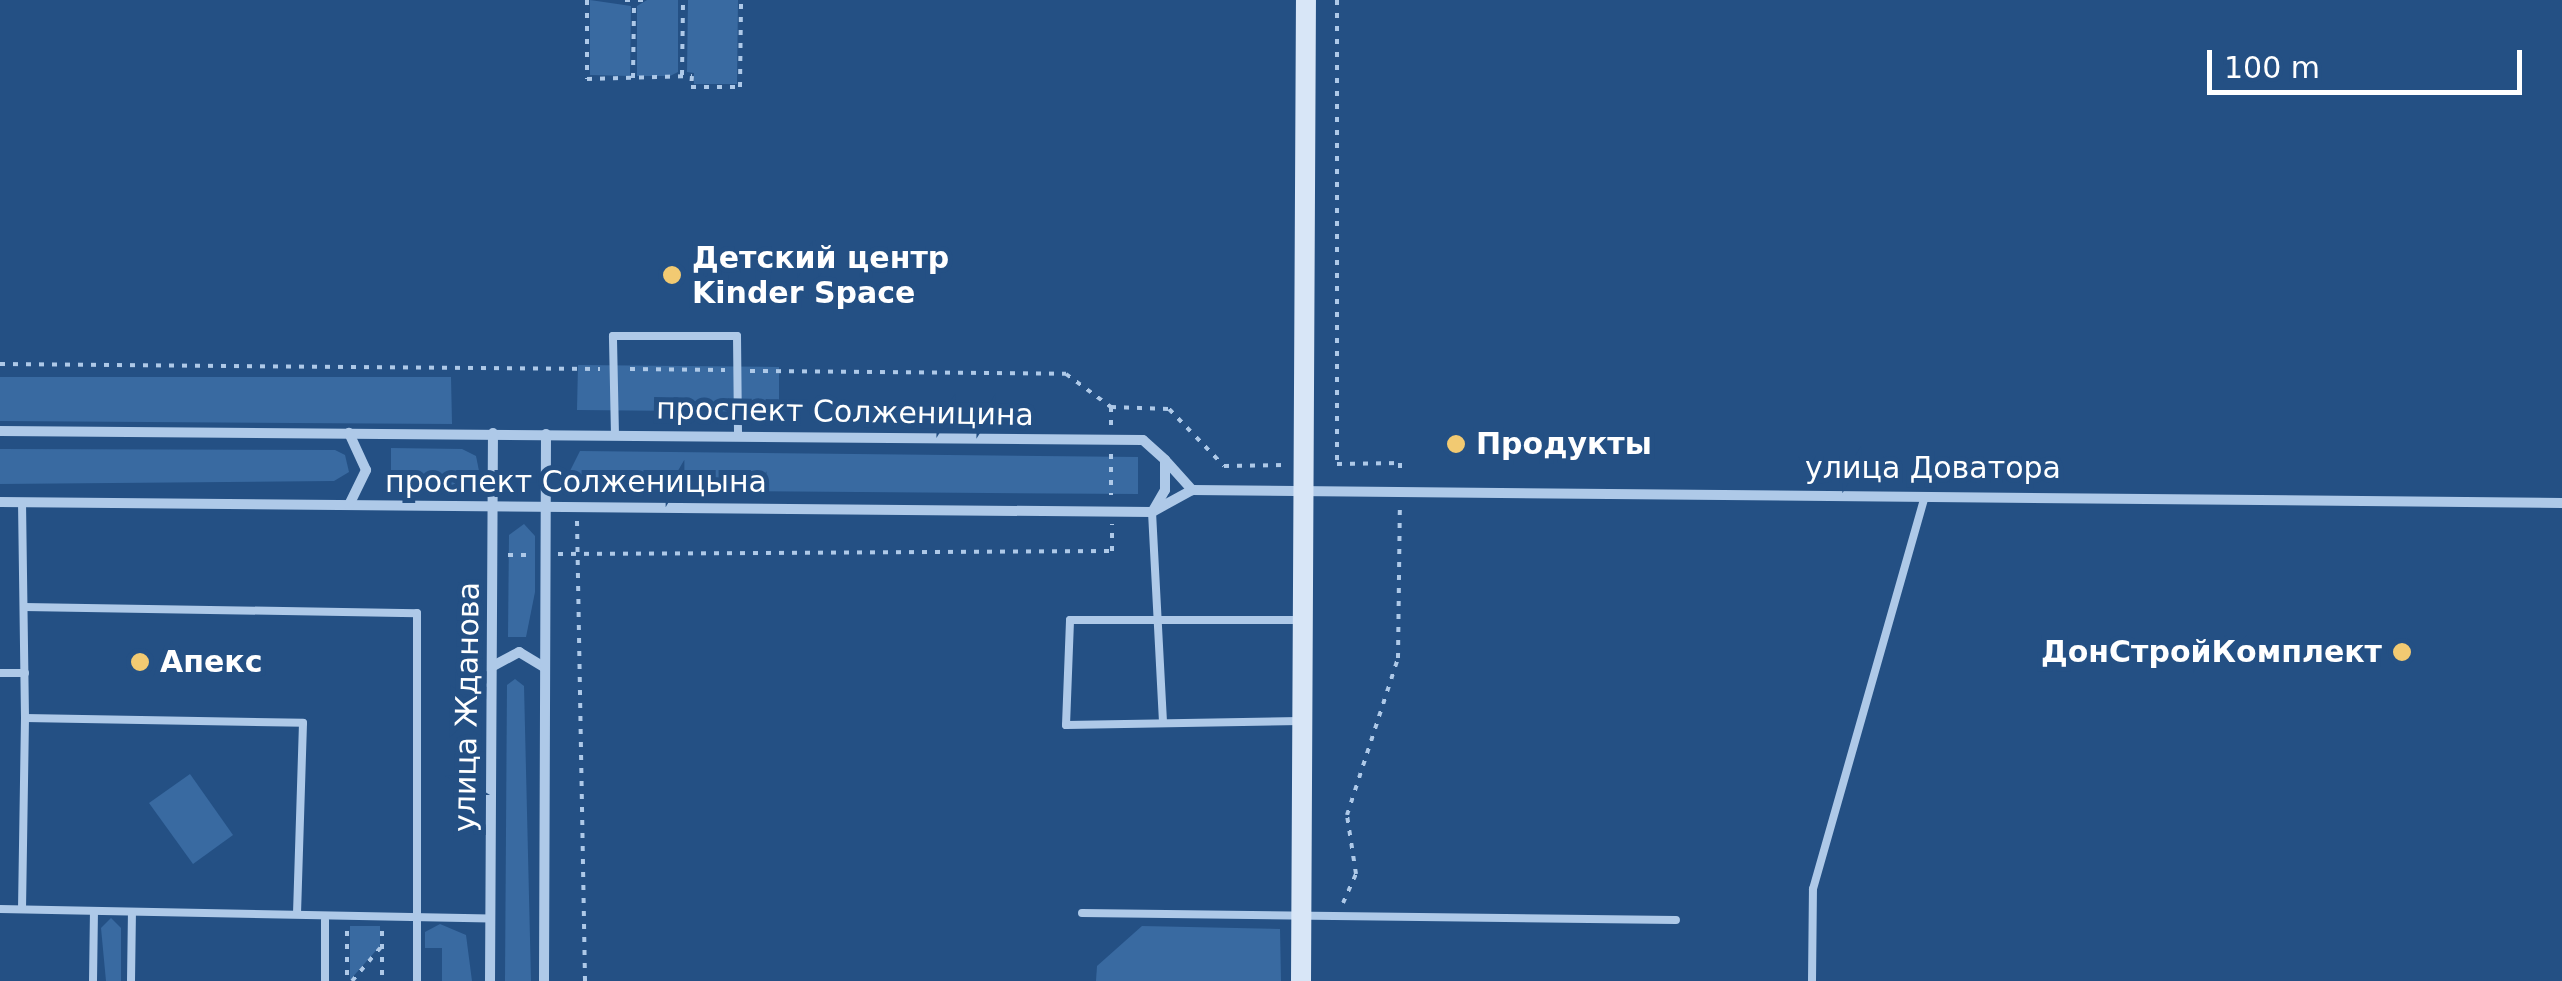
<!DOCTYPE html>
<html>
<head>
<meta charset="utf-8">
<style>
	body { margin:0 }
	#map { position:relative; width:2562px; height:981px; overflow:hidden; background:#245084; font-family:"DejaVu Sans",sans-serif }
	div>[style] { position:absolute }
	.green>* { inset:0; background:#396aa1 }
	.path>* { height:4px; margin-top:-2px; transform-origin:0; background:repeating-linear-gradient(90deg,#aec9e8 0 5px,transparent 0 13px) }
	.lane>* { height:8px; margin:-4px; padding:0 4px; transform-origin:4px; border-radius:4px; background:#aec9e8 }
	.street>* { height:10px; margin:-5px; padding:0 5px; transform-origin:5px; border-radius:5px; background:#aec9e8 }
	.secondary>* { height:20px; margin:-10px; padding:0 10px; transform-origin:10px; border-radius:10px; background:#d8e6f7 }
	.dots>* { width:28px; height:28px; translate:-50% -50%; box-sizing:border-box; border:5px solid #245084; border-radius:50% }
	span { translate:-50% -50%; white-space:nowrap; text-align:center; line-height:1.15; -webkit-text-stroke:10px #245084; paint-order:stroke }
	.poi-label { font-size:30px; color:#fff; font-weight:700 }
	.left { translate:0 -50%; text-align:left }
	.right { translate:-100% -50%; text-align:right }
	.street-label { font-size:30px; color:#fff }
	.scale { position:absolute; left:2207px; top:50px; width:315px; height:45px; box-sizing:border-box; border:5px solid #fff; border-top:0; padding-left:12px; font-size:30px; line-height:35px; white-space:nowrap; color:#fff; -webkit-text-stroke:8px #245084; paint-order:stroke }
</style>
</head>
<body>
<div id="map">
	<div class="green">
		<i style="clip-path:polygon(590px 0,631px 6px,630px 76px,590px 75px)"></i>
		<i style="clip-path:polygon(647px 0,678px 0,678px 72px,670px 76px,637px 76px,637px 6px)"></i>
		<i style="clip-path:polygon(688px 0,738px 0,737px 84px,694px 84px,694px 73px,687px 72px)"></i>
		<i style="clip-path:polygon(578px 365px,779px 367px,779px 412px,577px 410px)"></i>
		<i style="clip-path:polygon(0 377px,451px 377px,452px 424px,0 421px)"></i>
		<i style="clip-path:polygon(391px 448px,462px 449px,476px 456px,480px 476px,461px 489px,430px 489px,391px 477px)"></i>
		<i style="clip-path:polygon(0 449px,335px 450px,345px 455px,349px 472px,334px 481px,0 484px)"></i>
		<i style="clip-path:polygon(580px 451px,1138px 457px,1138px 494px,580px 490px,567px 477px)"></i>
		<i style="clip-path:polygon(524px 524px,535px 536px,535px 592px,526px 637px,508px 637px,509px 535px)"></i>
		<i style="clip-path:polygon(515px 679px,524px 686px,531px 981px,505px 981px,507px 685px)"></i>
		<i style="clip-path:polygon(190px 774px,233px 835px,193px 864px,149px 803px)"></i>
		<i style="clip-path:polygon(111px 918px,121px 928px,121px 981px,106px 981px,101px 928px)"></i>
		<i style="clip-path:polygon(440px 924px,466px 935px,472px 981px,442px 981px,442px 948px,425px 948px,425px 932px)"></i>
		<i style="clip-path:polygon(350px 926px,380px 926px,380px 946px,350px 980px)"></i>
		<i style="clip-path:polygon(1142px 926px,1280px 929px,1281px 981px,1096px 981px,1097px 966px)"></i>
	</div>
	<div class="path">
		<i style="left:587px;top:0;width:79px;rotate:90deg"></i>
		<i style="left:587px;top:79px;width:105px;rotate:-1.6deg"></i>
		<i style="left:692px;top:76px;width:11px;rotate:95deg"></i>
		<i style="left:691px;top:87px;width:49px"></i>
		<i style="left:740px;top:87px;width:87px;rotate:-89.3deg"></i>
		<i style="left:625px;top:0;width:19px"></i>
		<i style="left:1337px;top:0;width:464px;rotate:90deg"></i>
		<i style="left:1337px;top:464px;width:63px;rotate:-0.9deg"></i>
		<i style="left:1400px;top:463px;width:13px;rotate:90deg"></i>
		<i style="left:682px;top:75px;width:75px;rotate:-89.2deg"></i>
		<i style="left:633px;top:78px;width:75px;rotate:-89.2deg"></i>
		<i style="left:0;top:364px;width:600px;rotate:0.48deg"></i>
		<i style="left:630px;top:369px;width:95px;rotate:0.6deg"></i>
		<i style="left:750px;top:371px;width:316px;rotate:0.5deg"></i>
		<i style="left:1066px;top:374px;width:56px;rotate:36.3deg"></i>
		<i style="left:1111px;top:425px;width:18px;rotate:-90deg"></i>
		<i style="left:1111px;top:407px;width:58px;rotate:2deg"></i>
		<i style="left:1169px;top:409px;width:79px;rotate:46deg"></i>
		<i style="left:1224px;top:466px;width:60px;rotate:-1deg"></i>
		<i style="left:1111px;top:454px;width:41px;rotate:90deg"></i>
		<i style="left:577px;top:521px;width:460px;rotate:89deg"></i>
		<i style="left:558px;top:554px;width:554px;rotate:-0.31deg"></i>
		<i style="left:1112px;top:551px;width:27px;rotate:-90deg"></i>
		<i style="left:508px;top:555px;width:21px"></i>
		<i style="left:1343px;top:903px;width:32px;rotate:-66deg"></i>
		<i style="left:1356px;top:874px;width:60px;rotate:-98.7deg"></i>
		<i style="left:1347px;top:815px;width:165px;rotate:-72deg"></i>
		<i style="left:1398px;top:658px;width:153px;rotate:-89.3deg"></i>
		<i style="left:347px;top:931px;width:50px;rotate:90deg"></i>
		<i style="left:382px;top:931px;width:50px;rotate:90deg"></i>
		<i style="left:352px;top:981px;width:45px;rotate:-49.5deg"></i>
	</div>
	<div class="lane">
		<i style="left:615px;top:435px;width:99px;rotate:-91.2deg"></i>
		<i style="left:613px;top:336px;width:124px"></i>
		<i style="left:737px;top:336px;width:100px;rotate:89.4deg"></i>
		<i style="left:22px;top:502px;width:216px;rotate:89.2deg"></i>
		<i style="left:25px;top:718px;width:278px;rotate:1deg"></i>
		<i style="left:303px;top:723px;width:191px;rotate:91.8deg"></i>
		<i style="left:1152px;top:512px;width:211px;rotate:87deg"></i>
		<i style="left:24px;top:607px;width:393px;rotate:0.9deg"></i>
		<i style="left:417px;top:613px;width:368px;rotate:90deg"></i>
		<i style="left:0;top:673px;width:25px"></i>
		<i style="left:1300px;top:721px;width:234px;rotate:179deg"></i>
		<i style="left:1066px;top:725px;width:105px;rotate:-87.8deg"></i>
		<i style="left:1070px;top:620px;width:232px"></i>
		<i style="left:0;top:909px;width:490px;rotate:1.1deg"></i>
		<i style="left:22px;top:909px;width:191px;rotate:-89.1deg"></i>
		<i style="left:1082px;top:913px;width:594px;rotate:0.68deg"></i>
		<i style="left:325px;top:920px;width:61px;rotate:90deg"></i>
		<i style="left:93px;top:981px;width:70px;rotate:-89.2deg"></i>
		<i style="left:131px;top:981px;width:69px;rotate:-89.2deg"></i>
		<i style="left:1812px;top:981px;width:92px;rotate:-89.4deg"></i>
		<i style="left:1813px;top:889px;width:408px;rotate:-74.1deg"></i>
	</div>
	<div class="street">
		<i style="left:0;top:431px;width:1143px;rotate:0.45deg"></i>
		<i style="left:1143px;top:440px;width:30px;rotate:42deg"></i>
		<i style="left:1165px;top:460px;width:30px;rotate:90deg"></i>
		<i style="left:1165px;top:490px;width:24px;rotate:120deg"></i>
		<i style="left:1167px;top:462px;width:38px;rotate:48deg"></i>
		<i style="left:0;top:502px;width:1152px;rotate:0.5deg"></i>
		<i style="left:1152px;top:512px;width:46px;rotate:-28.8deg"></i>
		<i style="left:1192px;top:490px;width:1370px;rotate:0.54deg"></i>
		<i style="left:349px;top:505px;width:39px;rotate:-64deg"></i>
		<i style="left:366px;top:470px;width:41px;rotate:-114.7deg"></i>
		<i style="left:493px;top:666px;width:30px;rotate:-28deg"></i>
		<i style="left:519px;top:652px;width:29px;rotate:31deg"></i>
		<i style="left:490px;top:981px;width:548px;rotate:-89.69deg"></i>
		<i style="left:544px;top:981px;width:547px;rotate:-89.79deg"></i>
	</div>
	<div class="secondary">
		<i style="left:1301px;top:981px;width:981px;rotate:-89.71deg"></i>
	</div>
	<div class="dots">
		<i style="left:672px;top:275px;background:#f2ca72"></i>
		<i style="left:1456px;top:444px;background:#f2ca72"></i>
		<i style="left:2402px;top:652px;background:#f2ca72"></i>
		<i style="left:140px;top:662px;background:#f2ca72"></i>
	</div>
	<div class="poi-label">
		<span class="left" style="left:692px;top:275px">Детский центр<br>Kinder Space</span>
		<span class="left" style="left:1476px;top:444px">Продукты</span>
		<span class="right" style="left:2382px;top:652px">ДонСтройКомплект</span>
		<span class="left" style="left:160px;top:662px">Апекс</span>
	</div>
	<div class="street-label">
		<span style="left:845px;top:412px;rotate:1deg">проспект Солженицина</span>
		<span style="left:1933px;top:468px">улица Доватора</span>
		<span style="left:576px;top:482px">проспект Солженицына</span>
		<span style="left:467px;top:707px;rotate:-89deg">улица Жданова</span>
	</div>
	<div class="scale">100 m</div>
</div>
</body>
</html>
